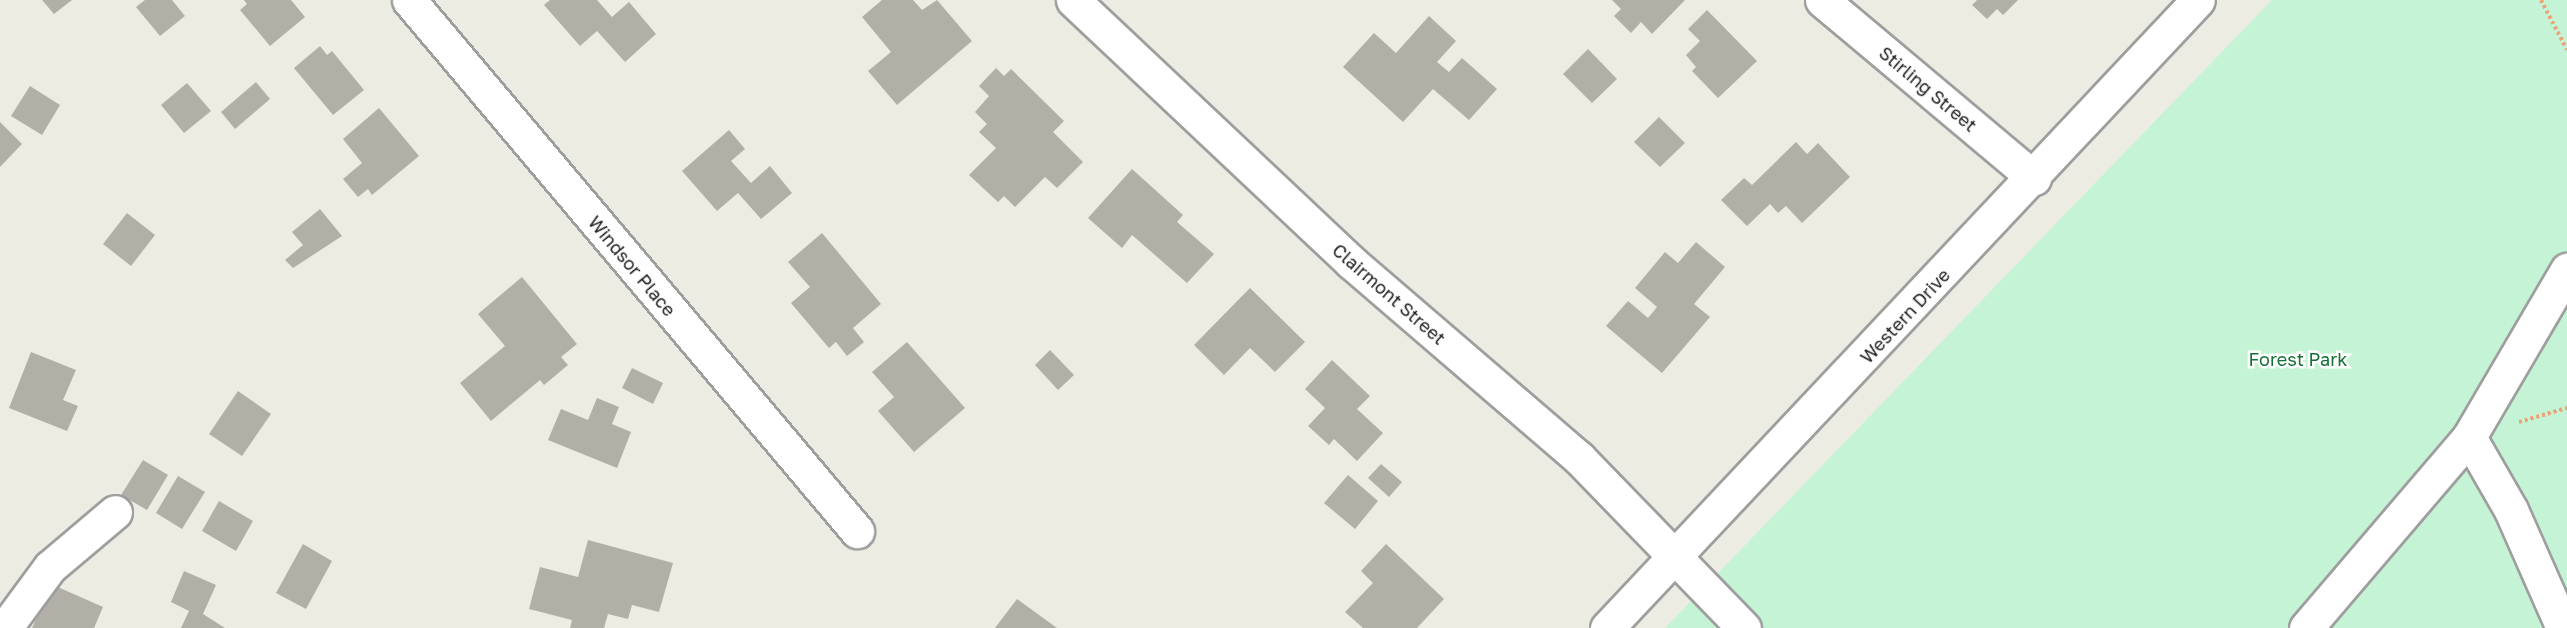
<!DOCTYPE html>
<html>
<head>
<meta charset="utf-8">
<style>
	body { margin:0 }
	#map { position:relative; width:2567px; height:628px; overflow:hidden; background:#edece3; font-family:"Golos Text",sans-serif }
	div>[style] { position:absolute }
	.park>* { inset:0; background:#c4f4d5 }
	.building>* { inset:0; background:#b2afa6 }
	.path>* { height:4px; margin-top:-2px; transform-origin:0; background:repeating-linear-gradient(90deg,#eca375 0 3px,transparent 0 6px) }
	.roads { filter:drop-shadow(2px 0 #9e9e9e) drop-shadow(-2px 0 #9e9e9e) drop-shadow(0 2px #9e9e9e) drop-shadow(0 -2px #9e9e9e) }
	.minor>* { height:33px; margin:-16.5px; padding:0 16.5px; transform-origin:16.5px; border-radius:16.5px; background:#fff }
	span { translate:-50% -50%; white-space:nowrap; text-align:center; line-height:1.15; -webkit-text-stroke:5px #fff; paint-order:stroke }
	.street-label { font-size:18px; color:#1d1d1d }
	.park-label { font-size:18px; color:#157036 }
</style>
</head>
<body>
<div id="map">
	<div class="park">
		<i style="clip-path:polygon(2272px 0,2567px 0,2567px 628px,1665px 628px)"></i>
	</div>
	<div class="building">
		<i style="clip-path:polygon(42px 0,72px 0,54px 14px)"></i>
		<i style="clip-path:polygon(145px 0,172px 0,185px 16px,160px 36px,136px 7px)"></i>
		<i style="clip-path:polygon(244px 0,291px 0,305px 17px,270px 46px,240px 10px,247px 4px)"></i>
		<i style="clip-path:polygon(550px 0,597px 0,612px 17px,629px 2px,656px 34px,625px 62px,597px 31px,580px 46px,544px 5px)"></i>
		<i style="clip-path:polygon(882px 0,913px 0,922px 10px,937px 0,972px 41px,897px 105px,868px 71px,891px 52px,862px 17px)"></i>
		<i style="clip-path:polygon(1612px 0,1685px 0,1652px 34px,1641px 22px,1631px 33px,1614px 16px,1621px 9px)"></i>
		<i style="clip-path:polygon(1977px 0,2018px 0,2003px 15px,1997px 9px,1987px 19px,1972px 5px)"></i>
		<i style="clip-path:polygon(1707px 10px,1757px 61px,1718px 98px,1692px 71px,1696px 67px,1686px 55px,1700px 41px,1688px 29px)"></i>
		<i style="clip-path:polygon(1429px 16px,1456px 41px,1437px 62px,1449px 72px,1462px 58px,1497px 89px,1469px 120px,1433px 89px,1403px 122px,1343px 67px,1374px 33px,1396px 53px)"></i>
		<i style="clip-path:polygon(320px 46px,327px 55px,332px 51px,364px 90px,333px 115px,294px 68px)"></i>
		<i style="clip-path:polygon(1588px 49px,1617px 79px,1592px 103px,1563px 74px)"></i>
		<i style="clip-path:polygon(996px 68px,1004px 76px,1011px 69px,1064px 121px,1053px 132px,1083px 162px,1057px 188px,1045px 177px,1015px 207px,1004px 196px,998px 202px,969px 175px,996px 148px,979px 132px,987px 124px,975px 112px,989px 96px,979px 86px)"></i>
		<i style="clip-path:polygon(256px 82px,270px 99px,235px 129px,221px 112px)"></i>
		<i style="clip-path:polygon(187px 83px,211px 111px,184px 133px,161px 105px)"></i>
		<i style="clip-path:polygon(30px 86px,60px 105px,42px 135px,11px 116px)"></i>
		<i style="clip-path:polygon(379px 108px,419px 156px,372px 195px,368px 189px,358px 197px,343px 179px,362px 163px,343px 139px)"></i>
		<i style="clip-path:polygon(1659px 117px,1685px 143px,1660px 167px,1634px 142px)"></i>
		<i style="clip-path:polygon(0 122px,22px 144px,0 167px)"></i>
		<i style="clip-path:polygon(729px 130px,745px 149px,731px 161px,751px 183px,770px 166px,792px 193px,761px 219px,738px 193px,717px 211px,682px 171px)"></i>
		<i style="clip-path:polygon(1796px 142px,1807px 154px,1818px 143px,1850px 177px,1802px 223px,1786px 206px,1778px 213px,1770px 204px,1747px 226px,1721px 200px,1744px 178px,1752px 185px)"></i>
		<i style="clip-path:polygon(1132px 169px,1183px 215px,1177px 222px,1214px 254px,1187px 283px,1132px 235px,1122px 248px,1088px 218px)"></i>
		<i style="clip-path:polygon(320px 209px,342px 236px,293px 268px,285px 260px,303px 245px,292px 232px)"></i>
		<i style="clip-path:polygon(127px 213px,155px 235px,131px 266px,103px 244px)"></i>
		<i style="clip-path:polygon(822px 233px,881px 304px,853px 328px,864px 342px,847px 356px,836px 342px,829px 348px,791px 303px,810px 287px,788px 262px)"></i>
		<i style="clip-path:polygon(1696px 242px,1725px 267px,1694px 304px,1710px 317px,1662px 373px,1606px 326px,1628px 301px,1648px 318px,1657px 307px,1635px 288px,1665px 252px,1678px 263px)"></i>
		<i style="clip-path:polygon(522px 277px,577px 344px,561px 357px,568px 365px,544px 385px,540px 380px,491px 421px,460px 383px,505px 346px,478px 314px)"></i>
		<i style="clip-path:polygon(1250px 288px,1305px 342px,1275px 372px,1250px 348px,1224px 375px,1194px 345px)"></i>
		<i style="clip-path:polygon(907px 342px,965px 408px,914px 452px,878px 411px,894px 397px,872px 372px)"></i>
		<i style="clip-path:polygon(1050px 350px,1074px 375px,1058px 390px,1035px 365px)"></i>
		<i style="clip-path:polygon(31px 352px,76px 370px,63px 400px,78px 406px,67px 431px,9px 408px)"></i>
		<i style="clip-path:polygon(1332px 360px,1370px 396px,1357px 409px,1383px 433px,1357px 461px,1334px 439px,1329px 445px,1308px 426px,1325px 408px,1305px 389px)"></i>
		<i style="clip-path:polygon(632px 368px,663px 383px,653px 404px,622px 388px)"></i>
		<i style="clip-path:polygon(238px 391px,271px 414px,242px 456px,209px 434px)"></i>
		<i style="clip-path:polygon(597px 398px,619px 407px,612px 424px,631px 432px,617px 468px,548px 440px,561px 409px,588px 420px)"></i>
		<i style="clip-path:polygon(143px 460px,168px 475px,147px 510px,121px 495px)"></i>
		<i style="clip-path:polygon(1381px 464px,1402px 482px,1389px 497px,1368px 478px)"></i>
		<i style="clip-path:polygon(1348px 475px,1378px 501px,1355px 529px,1324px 503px)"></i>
		<i style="clip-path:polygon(178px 476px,205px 492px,182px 529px,156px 513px)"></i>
		<i style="clip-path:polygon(219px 501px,253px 521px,236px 551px,202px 531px)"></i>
		<i style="clip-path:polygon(588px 540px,673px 563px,659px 612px,632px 605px,628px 619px,608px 614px,604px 628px,570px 628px,572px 620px,529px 609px,540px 567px,578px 577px)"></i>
		<i style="clip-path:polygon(303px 544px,332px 561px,306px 609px,276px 593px)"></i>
		<i style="clip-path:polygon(1386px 544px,1444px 599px,1417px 628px,1363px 628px,1345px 612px,1373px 583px,1361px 571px)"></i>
		<i style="clip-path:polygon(184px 571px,216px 585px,203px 614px,225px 628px,181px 628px,189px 611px,171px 602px)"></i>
		<i style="clip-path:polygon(51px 584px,103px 607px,94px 628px,32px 628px)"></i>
		<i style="clip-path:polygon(1017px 599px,1057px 628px,995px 628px)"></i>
	</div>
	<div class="path">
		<i style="left:2541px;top:0;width:56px;rotate:62.5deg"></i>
		<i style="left:2519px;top:422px;width:50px;rotate:-16.3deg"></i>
	</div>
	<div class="roads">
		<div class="minor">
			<i style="left:409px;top:0;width:695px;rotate:49.85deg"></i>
			<i style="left:1073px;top:0;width:382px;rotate:43.3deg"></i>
			<i style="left:1351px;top:262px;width:301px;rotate:40.7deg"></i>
			<i style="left:1579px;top:458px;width:237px;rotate:45.9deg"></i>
			<i style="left:1822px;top:0;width:277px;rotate:40deg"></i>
			<i style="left:2469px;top:437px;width:84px;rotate:60.1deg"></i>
			<i style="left:2511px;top:510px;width:129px;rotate:66.2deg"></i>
			<i style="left:5px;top:628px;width:76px;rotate:-53.6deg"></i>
			<i style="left:50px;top:567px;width:85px;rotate:-40.2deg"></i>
			<i style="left:1607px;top:628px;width:862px;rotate:-46.74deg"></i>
			<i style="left:2306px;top:628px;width:251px;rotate:-49.5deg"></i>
			<i style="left:2469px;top:437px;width:194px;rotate:-59.6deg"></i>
		</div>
	</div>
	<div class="street-label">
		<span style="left:1928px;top:89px;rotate:40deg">Stirling Street</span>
		<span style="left:632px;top:266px;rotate:50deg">Windsor Place</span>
		<span style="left:1389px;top:294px;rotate:41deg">Clairmont Street</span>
		<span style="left:1905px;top:316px;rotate:-47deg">Western Drive</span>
	</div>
	<div class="park-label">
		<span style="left:2298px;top:359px">Forest Park</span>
	</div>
</div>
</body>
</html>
